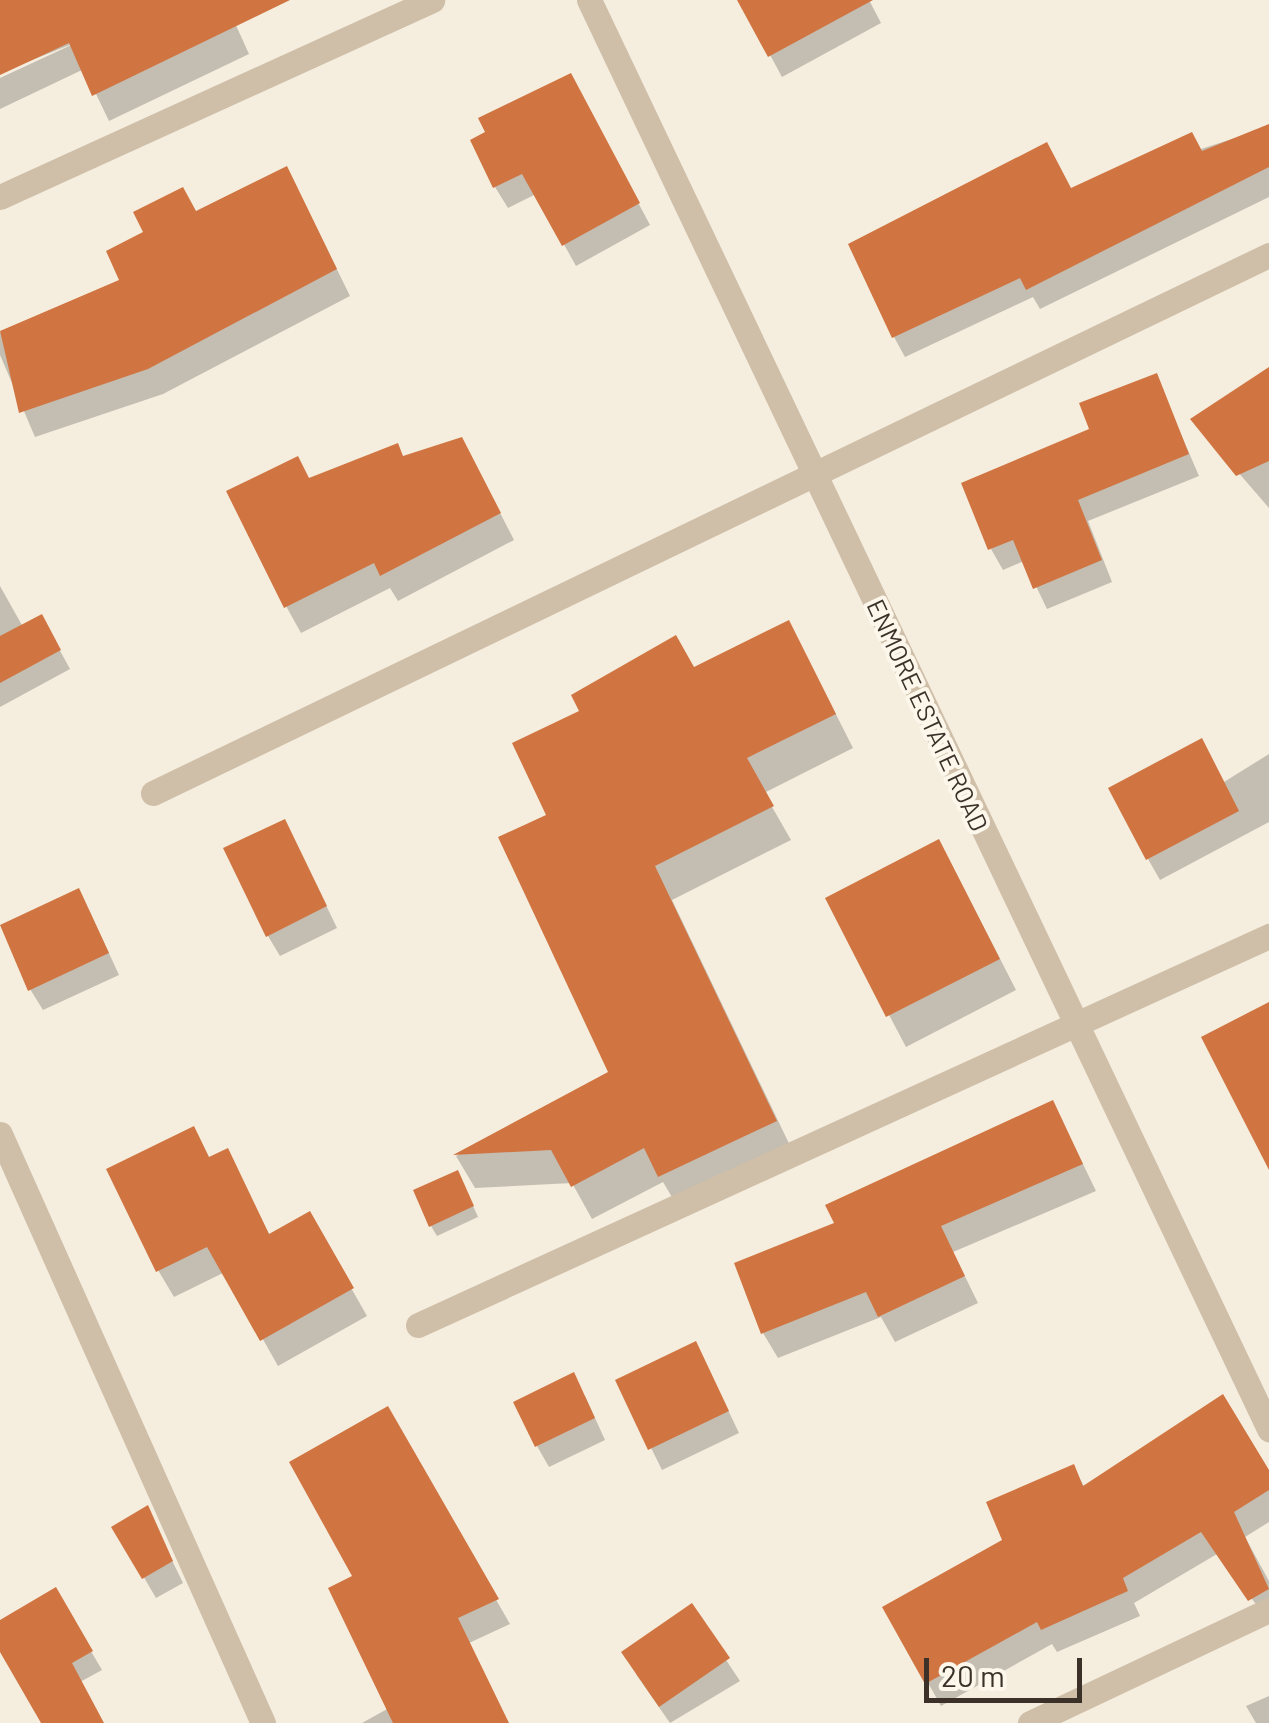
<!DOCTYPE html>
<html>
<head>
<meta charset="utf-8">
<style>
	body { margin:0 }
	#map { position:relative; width:1269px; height:1723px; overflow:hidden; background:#f5edde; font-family:Barlow,sans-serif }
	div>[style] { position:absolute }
	.shadow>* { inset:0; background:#0003 }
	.building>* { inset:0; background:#d07541 }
	.minor>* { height:25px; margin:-12.5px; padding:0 12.5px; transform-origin:12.5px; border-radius:12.5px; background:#cfbfa8 }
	span { translate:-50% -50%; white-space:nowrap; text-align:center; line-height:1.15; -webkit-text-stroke:8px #fcf6eb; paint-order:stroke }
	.street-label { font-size:25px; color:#3b3129 }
	.scale { position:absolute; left:924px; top:1658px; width:158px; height:45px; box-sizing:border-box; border:5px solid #3b3129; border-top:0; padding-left:12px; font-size:30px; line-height:35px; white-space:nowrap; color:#3b3129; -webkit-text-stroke:8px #fcf6eb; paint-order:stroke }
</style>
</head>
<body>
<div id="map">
	<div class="shadow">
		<i style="clip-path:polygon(0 0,280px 0,234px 21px,249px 54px,109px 121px,84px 69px,0 109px,0 78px,82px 40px,0 73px)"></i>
		<i style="clip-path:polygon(869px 0,881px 23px,782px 77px,742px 3px)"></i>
		<i style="clip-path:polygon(582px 97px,650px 225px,576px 266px,536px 194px,508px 208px,495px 187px)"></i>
		<i style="clip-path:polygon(1269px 127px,1269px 197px,1040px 309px,1033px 297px,905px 357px,894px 337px,1071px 191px)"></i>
		<i style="clip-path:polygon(300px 194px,350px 296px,163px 394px,35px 437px,0 355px,0 333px,123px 281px,196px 214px)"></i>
		<i style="clip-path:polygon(1269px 370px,1269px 508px,1193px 420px)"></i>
		<i style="clip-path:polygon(1156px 376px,1199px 476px,1088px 521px,1112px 582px,1047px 609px,1024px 561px,1003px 570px,991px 549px,1092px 431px)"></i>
		<i style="clip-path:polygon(404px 459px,476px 466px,514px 540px,398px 601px,390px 588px,301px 633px,286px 606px)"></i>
		<i style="clip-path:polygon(0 586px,23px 627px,52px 636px,70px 669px,0 707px)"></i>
		<i style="clip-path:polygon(807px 657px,853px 748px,764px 793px,791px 840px,672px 900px,795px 1156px,679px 1209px,663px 1182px,592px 1219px,572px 1183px,475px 1188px,456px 1156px,612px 1073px,549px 816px,693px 670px)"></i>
		<i style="clip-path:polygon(1269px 754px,1269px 822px,1160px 880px,1148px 859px,1224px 782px)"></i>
		<i style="clip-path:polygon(296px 843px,337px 928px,280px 956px,268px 936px)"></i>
		<i style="clip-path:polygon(956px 873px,1016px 990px,906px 1047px,828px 899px)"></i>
		<i style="clip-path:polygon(90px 912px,119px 975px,43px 1010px,30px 989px)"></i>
		<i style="clip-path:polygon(1066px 1129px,1096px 1191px,953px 1252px,978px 1303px,895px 1342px,881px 1317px,778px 1358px,763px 1333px,837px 1225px)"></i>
		<i style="clip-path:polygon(227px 1151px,270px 1236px,309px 1214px,367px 1316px,278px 1366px,225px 1272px,174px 1297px,158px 1270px,210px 1159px)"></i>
		<i style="clip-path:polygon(463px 1183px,478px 1217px,437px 1236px,431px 1226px)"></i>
		<i style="clip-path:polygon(707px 1366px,739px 1433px,662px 1470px,618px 1381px)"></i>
		<i style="clip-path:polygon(585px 1396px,605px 1440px,549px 1467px,537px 1446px)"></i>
		<i style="clip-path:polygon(387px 1410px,510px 1624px,469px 1643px,505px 1723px,362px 1723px,389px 1708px,356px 1577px)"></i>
		<i style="clip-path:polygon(1073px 1467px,1085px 1488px,1269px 1475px,1269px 1522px,1245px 1537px,1269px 1581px,1269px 1621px,1217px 1554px,1134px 1603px,1140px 1616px,1057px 1652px,1052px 1644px,941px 1706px,886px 1608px,1005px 1542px)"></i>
		<i style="clip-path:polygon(147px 1509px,183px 1583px,156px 1598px,115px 1528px)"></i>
		<i style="clip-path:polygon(55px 1590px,102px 1670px,80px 1682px,102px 1723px,43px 1723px,0 1648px,0 1623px)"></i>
		<i style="clip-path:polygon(691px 1607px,740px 1681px,670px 1723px,636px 1674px)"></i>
		<i style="clip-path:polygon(1269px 1696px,1269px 1723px,1256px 1723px,1246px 1706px)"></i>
	</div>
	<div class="building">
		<i style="clip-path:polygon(0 0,290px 0,92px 96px,69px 43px,0 75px)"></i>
		<i style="clip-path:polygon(737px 0,873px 0,768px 57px)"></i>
		<i style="clip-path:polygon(571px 73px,640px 203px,562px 246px,522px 174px,493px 188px,470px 140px,485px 132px,478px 118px)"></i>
		<i style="clip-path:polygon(1269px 124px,1269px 167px,1026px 290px,1020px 278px,892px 338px,848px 244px,1047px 142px,1071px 188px,1192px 132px,1202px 151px)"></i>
		<i style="clip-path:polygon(287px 166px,337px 269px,148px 369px,19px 413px,0 331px,119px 280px,106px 251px,143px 232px,133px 212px,183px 187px,196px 211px)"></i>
		<i style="clip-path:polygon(1269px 367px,1269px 461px,1236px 476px,1190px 419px)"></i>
		<i style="clip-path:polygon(1157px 373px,1189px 454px,1078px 500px,1102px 560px,1033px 589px,1013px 540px,988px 550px,961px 483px,1089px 429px,1079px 403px)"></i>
		<i style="clip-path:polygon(462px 437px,501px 513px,380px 576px,374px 563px,284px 608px,226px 491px,298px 456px,309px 478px,398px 443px,403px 456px)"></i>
		<i style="clip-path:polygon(42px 614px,61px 650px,0 683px,0 636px)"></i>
		<i style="clip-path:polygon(789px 620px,836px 714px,747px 758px,774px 806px,655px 866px,777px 1121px,658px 1177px,644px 1148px,571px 1187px,551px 1150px,453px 1155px,608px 1072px,498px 837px,546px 815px,512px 743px,579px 711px,571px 695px,676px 635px,694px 667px)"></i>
		<i style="clip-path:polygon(1202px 738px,1239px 811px,1146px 860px,1108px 788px)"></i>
		<i style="clip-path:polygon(285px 819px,327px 906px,266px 937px,223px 848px)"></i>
		<i style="clip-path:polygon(939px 839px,1000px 959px,886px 1017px,825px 898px)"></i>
		<i style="clip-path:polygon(79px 888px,109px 953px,28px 991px,0 925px)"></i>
		<i style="clip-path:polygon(1269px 1002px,1269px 1170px,1201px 1037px)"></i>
		<i style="clip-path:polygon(1053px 1100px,1083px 1164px,941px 1226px,965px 1276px,878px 1317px,866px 1292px,761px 1334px,734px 1263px,834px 1223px,825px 1205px)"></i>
		<i style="clip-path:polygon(194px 1126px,209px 1157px,228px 1148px,269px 1234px,310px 1211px,354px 1288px,260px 1341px,207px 1247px,156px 1272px,106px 1169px)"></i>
		<i style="clip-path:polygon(458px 1170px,474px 1206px,429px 1227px,413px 1190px)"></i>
		<i style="clip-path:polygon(696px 1341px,729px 1411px,648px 1450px,615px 1380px)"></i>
		<i style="clip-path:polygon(574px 1372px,595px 1418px,535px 1447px,513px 1402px)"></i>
		<i style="clip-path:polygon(1223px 1394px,1269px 1470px,1269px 1490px,1234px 1512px,1269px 1589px,1248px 1601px,1201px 1532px,1123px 1578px,1128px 1591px,1041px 1630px,1037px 1622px,925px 1684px,882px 1607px,1002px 1540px,986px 1502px,1074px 1464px,1083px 1486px)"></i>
		<i style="clip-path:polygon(388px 1406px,499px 1599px,458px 1618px,509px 1723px,393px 1723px,328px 1588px,352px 1576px,289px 1462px)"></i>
		<i style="clip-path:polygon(148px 1505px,173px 1561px,142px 1579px,111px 1527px)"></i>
		<i style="clip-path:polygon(56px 1587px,93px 1651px,72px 1663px,104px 1723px,41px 1723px,0 1652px,0 1620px)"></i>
		<i style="clip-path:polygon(692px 1603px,730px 1658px,659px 1707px,621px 1652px)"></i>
	</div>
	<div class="minor">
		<i style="left:589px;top:0;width:1583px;rotate:64.55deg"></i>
		<i style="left:0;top:197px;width:475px;rotate:-24.5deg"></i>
		<i style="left:153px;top:793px;width:1239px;rotate:-25.74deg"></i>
		<i style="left:0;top:1134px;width:645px;rotate:65.94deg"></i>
		<i style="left:418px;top:1325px;width:936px;rotate:-24.57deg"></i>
		<i style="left:1030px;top:1723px;width:264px;rotate:-25.3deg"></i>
	</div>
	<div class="street-label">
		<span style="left:928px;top:715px;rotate:65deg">ENMORE ESTATE ROAD</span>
	</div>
	<div class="scale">20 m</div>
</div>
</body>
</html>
